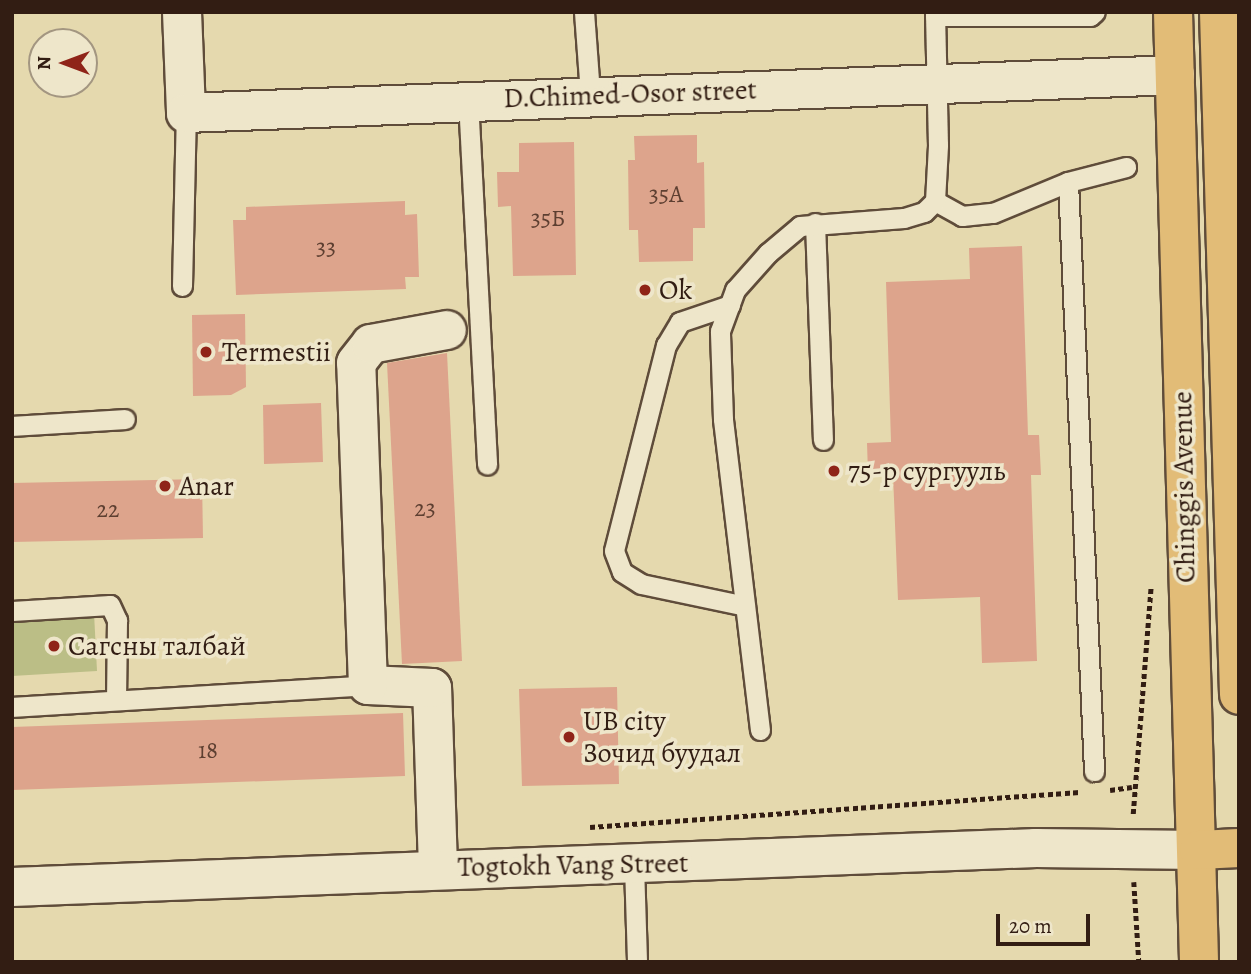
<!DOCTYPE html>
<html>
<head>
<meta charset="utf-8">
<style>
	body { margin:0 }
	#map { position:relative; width:1251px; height:974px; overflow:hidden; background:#e5d9ae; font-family:Alegreya,serif }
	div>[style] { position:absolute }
	.green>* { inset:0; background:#bbbe86 }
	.building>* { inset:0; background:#dda48c }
	.path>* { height:4.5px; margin-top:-2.25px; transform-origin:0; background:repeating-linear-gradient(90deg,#321d13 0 5px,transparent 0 8.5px) }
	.roads { filter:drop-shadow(2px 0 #5f4c3a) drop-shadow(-2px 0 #5f4c3a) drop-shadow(0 2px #5f4c3a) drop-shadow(0 -2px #5f4c3a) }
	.lane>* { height:19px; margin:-9.5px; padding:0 9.5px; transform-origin:9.5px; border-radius:9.5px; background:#eee6ca }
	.street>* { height:38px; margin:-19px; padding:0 19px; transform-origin:19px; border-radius:19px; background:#eee6ca }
	.secondary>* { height:38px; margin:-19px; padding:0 19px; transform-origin:19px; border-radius:19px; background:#eee6ca }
	.highway>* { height:38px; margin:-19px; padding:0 19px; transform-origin:19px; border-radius:19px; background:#e2bc77 }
	.dots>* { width:19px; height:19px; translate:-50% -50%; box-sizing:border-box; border:4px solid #eee6ca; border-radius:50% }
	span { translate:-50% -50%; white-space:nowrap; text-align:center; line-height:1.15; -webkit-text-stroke:7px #eee6ca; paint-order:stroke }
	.number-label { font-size:24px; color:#5d3f31 }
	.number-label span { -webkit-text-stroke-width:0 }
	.street-label { font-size:28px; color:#321d13 }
	.poi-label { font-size:28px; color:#321d13 }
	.left { translate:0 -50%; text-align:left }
	.frame { position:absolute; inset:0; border:14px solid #321d13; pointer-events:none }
	.north { position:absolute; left:28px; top:28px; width:70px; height:70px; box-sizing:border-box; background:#eee6ca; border:2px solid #a39681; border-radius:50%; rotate:270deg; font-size:19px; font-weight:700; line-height:28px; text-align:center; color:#321d13 }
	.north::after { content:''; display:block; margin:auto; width:24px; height:32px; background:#8f2418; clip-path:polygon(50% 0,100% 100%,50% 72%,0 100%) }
	.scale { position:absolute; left:996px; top:914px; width:94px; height:32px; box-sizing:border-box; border:4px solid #321d13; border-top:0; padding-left:9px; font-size:21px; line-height:24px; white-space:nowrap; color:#321d13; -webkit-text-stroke:5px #eee6ca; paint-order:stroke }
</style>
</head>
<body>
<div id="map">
	<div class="green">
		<i style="clip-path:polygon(94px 613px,97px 671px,12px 676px,12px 620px)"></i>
	</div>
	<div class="building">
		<i style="clip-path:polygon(697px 135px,697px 163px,704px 162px,705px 228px,693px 228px,693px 261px,639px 262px,638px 230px,629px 230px,628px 160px,635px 160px,634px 136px)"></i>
		<i style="clip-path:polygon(574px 142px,576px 275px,513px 276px,511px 206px,498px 207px,497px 172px,519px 172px,519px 143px)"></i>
		<i style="clip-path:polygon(405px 201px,405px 215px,417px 214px,419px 277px,405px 277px,406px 289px,236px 295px,233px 220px,246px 220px,246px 207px)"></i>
		<i style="clip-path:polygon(1022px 246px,1028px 435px,1039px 435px,1041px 475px,1031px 475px,1037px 661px,982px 663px,980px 597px,898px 600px,893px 474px,868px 474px,867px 443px,891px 442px,886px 282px,970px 279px,969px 248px)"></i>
		<i style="clip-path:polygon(245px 314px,246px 387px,231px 395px,193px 396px,192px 315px)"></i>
		<i style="clip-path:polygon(447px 353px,462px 661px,402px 664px,387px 363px)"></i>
		<i style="clip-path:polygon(321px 403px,323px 462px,264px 464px,263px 405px)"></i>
		<i style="clip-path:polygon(202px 479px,203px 538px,12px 542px,12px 483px)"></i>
		<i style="clip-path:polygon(617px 687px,619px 784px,522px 786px,519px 689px)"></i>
		<i style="clip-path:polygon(403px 713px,405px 776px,12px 790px,12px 727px)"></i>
	</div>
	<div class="path">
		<i style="left:1110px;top:790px;width:22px;rotate:-8deg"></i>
		<i style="left:1133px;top:814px;width:229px;rotate:-85.5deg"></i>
		<i style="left:590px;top:827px;width:491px;rotate:-4.1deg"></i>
		<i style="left:1134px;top:882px;width:80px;rotate:86.4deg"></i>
	</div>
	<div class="roads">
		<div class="lane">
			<i style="left:584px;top:12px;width:82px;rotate:85.8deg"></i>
			<i style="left:935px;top:16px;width:155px"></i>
			<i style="left:1090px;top:16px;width:6px;rotate:-39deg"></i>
			<i style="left:468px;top:100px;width:365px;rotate:87deg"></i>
			<i style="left:1068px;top:182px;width:590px;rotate:87.47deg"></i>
			<i style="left:935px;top:201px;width:31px;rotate:29deg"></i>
			<i style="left:962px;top:216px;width:31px;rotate:-6deg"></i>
			<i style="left:993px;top:213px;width:81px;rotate:-22.5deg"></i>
			<i style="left:1068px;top:182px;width:60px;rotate:-14.5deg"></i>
			<i style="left:815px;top:223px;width:217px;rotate:87.9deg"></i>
			<i style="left:182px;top:286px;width:173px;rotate:-88.7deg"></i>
			<i style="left:730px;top:305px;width:53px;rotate:161.2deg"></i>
			<i style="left:680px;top:322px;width:27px;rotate:121deg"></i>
			<i style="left:666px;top:345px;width:212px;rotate:104.2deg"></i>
			<i style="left:614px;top:551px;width:22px;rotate:69deg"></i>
			<i style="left:622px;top:572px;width:22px;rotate:32deg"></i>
			<i style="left:641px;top:584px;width:106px;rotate:11.9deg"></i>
			<i style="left:12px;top:426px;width:113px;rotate:-3.5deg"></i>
			<i style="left:12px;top:611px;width:98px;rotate:-3.5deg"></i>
			<i style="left:110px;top:605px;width:17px;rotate:65deg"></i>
			<i style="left:117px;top:620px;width:80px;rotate:90.7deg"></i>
			<i style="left:12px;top:707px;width:357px;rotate:-3.5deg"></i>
			<i style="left:760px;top:730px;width:313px;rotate:-96.8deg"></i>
			<i style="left:723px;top:419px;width:88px;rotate:-92deg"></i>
			<i style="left:720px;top:331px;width:44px;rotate:-69.9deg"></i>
			<i style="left:735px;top:290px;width:50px;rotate:-48.3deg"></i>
			<i style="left:768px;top:253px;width:42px;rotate:-40.2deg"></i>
			<i style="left:800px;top:226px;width:104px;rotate:-4.4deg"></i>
			<i style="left:904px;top:218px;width:21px;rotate:-17deg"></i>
			<i style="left:924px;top:212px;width:16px;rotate:-45deg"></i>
			<i style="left:935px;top:201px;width:56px;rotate:-86.9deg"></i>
			<i style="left:938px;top:145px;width:133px;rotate:-91.3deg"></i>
			<i style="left:634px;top:865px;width:97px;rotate:88.2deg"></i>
		</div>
		<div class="street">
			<i style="left:182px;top:12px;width:101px;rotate:87.7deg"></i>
			<i style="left:186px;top:113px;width:990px;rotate:-2.2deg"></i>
			<i style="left:438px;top:867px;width:179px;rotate:-91.9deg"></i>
			<i style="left:432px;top:688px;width:64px;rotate:-177.3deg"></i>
			<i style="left:368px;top:685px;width:322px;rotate:-92.1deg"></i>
			<i style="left:356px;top:363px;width:24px;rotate:-52deg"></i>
			<i style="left:371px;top:344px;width:77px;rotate:-10.4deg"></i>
		</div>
		<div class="secondary">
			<i style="left:12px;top:887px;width:1025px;rotate:-2.18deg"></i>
			<i style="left:1036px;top:848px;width:163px;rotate:0.7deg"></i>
		</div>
		<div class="highway">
			<i style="left:1173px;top:12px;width:950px;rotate:88.43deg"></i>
			<i style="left:1219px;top:12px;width:683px;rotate:88.32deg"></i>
			<i style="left:1199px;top:850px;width:40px;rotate:-2.9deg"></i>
		</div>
	</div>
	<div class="dots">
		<i style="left:645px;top:290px;background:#8f2418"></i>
		<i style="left:206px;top:352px;background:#8f2418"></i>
		<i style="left:834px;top:471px;background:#8f2418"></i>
		<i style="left:165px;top:486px;background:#8f2418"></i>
		<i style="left:54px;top:646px;background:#8f2418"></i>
		<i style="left:569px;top:737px;background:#8f2418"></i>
	</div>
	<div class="number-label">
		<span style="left:666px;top:195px">35А</span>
		<span style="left:548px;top:219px">35Б</span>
		<span style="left:326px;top:248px">33</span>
		<span style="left:425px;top:509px">23</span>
		<span style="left:108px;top:510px">22</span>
		<span style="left:208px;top:751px">18</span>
	</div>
	<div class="street-label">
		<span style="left:630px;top:94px;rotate:-2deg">D.Chimed-Osor street</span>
		<span style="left:1184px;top:487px;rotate:-91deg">Chinggis Avenue</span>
		<span style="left:573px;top:865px;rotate:-1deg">Togtokh Vang Street</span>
	</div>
	<div class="poi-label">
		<span class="left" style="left:659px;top:290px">Ok</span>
		<span class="left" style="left:222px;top:352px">Termestii</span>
		<span class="left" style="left:848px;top:471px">75-р сургууль</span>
		<span class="left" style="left:179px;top:486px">Anar</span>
		<span class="left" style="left:68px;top:646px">Сагсны талбай</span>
		<span class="left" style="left:583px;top:737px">UB city<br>Зочид буудал</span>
	</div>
	<div class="frame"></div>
	<div class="north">N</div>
	<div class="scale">20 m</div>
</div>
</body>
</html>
